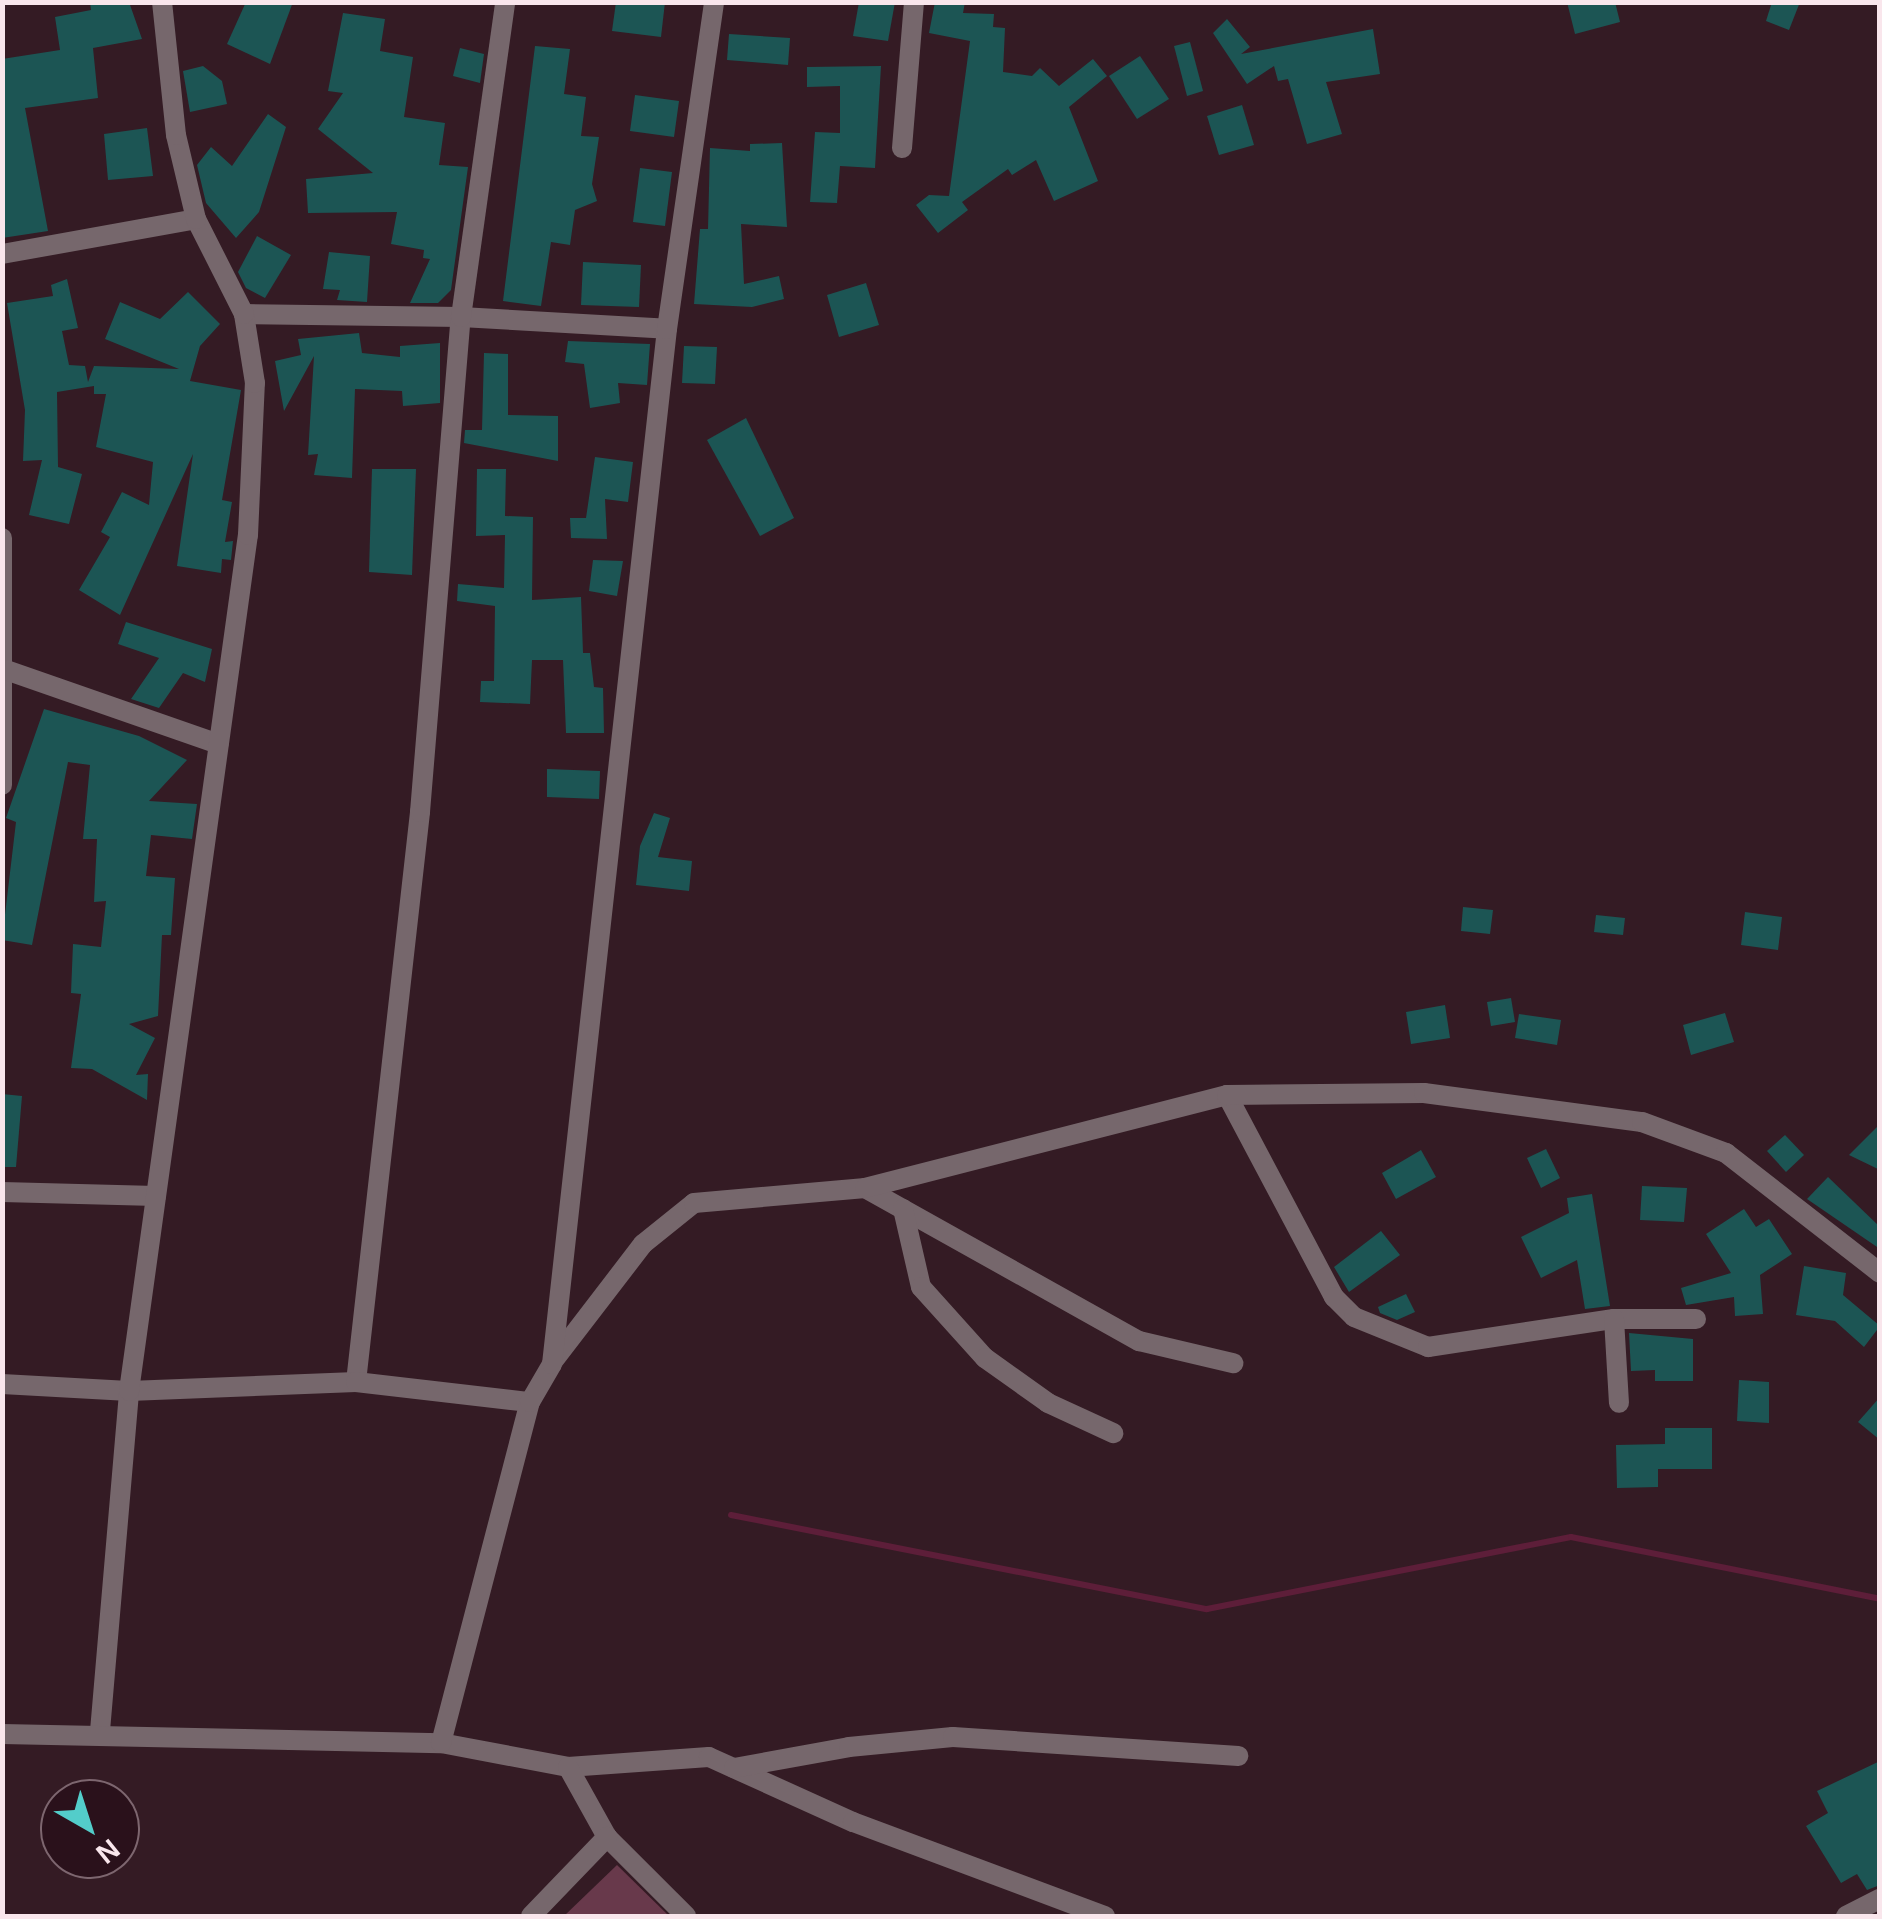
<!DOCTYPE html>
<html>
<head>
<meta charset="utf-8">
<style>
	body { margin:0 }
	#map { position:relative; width:1882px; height:1919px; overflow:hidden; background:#341b24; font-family:Helvetica,sans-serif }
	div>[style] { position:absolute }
	.green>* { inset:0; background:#68394b }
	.stream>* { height:6px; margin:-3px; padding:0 3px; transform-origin:3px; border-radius:3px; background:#5d1e39 }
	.building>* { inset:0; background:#1c5554 }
	.street>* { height:20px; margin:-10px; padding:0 10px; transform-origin:10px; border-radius:10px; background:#76676c }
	span { translate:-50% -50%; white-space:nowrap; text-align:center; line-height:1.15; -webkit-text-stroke:9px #2a111b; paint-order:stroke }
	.frame { position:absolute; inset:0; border:5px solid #f9e6ec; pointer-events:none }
	.north { position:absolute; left:40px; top:1779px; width:100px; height:100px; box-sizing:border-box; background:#2a111b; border:2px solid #7d666f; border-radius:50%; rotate:141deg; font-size:28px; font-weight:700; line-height:40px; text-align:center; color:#f9e6ec }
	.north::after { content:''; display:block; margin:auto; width:35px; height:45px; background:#53cdca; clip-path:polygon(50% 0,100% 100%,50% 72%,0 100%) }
</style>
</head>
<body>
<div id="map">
	<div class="green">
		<i style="clip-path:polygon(617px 1865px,669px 1916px,564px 1916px)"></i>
	</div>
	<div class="stream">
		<i style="left:731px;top:1515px;width:485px;rotate:11.2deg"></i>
		<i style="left:1207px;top:1609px;width:371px;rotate:-11.2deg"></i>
		<i style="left:1571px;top:1537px;width:315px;rotate:11.3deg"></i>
	</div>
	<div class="building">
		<i style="clip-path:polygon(90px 2px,129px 2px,142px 39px,93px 48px,98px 98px,25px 108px,48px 231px,2px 238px,2px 59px,60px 50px,55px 17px,91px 10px)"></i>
		<i style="clip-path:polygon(246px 2px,293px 2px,270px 64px,227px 44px)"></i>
		<i style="clip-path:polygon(616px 2px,665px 2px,661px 37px,612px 31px)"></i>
		<i style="clip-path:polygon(859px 2px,895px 2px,888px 41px,853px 36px)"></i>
		<i style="clip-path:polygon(935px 2px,965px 2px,963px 13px,994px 14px,993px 27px,1005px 28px,1003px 72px,1032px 76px,1040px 68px,1059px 86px,1093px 59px,1107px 76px,1069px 107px,1098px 181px,1054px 201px,1036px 160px,1012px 175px,1008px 169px,962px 202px,968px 210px,938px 233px,916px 205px,929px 195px,949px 196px,970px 41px,929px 33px)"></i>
		<i style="clip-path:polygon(1567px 2px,1615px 2px,1620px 22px,1575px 34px)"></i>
		<i style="clip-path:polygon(1772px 2px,1800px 2px,1789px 30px,1766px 21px)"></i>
		<i style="clip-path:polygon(343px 13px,385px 19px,380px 51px,413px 57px,404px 117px,445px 123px,439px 165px,468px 167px,451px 290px,438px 303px,410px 303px,430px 259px,423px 258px,424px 250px,391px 244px,397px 212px,308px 213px,306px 179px,373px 173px,318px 129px,343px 93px,328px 91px)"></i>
		<i style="clip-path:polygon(1227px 19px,1250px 47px,1241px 54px,1373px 29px,1380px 74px,1326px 82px,1342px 134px,1307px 144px,1288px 79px,1278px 81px,1274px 66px,1247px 84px,1213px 33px)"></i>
		<i style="clip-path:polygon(729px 34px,790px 38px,788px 65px,727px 60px)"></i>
		<i style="clip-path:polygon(1190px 42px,1203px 91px,1187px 96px,1174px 46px)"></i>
		<i style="clip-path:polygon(535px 46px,570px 49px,564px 94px,586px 97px,581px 136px,599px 137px,592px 184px,597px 201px,575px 210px,570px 245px,551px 242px,541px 306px,503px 301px)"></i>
		<i style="clip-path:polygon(460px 48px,484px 54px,480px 83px,453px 76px)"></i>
		<i style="clip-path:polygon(1140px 56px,1169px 99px,1137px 119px,1109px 76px)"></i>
		<i style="clip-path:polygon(203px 66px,222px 81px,227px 104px,190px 112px,183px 71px)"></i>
		<i style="clip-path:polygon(881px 66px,875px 168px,840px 166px,837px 203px,810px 202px,815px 132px,840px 133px,840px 86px,807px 87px,807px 67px)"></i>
		<i style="clip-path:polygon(635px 95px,679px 101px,674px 137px,630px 131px)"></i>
		<i style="clip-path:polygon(1242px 105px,1254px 145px,1219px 155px,1207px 116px)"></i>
		<i style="clip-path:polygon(268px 114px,286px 127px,259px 212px,236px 238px,206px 203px,197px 165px,211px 147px,232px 166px)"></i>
		<i style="clip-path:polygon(147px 128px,153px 176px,108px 180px,104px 134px)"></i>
		<i style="clip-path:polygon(782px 143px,787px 227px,741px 224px,744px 284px,779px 276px,784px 299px,752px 307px,694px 304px,700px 229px,708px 229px,710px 148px,750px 151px,750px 144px)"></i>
		<i style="clip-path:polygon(640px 168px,672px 172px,665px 226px,633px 222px)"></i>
		<i style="clip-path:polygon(257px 236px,291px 255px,265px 298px,246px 288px,238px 272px)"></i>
		<i style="clip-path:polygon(329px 252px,370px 256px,367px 302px,337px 300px,340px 290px,323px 289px)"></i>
		<i style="clip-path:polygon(583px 262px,641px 265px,639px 307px,581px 305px)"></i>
		<i style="clip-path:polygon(67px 279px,78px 328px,62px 331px,69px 365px,85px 366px,88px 382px,94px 366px,179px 369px,105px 339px,120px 302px,160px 319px,188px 292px,220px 324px,200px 346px,190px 381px,241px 390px,222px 500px,232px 502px,225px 542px,233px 541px,231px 560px,222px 559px,221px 573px,177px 566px,193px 454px,120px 615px,79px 590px,110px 537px,101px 532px,122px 492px,149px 505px,153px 462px,96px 447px,106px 394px,94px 394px,94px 386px,57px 392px,58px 467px,82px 474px,69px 524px,29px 515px,42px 460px,23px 461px,25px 410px,7px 303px,53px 296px,51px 285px)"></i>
		<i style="clip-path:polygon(866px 283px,879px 325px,839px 337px,827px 295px)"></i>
		<i style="clip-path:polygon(359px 333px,362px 353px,400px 357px,400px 346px,440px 343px,440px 403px,403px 406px,402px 391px,355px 389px,352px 478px,314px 475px,318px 454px,308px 455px,314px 356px,284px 411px,275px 361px,301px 355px,298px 339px)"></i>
		<i style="clip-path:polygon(568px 341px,650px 344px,647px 385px,618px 383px,620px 403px,590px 408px,584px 364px,565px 362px)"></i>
		<i style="clip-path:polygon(684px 346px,717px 347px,715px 384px,682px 383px)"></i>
		<i style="clip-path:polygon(484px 353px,508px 354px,508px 415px,558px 416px,558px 461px,464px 443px,465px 430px,482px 430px)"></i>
		<i style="clip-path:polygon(746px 418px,794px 518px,760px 536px,707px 440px)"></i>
		<i style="clip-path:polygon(595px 457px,633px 462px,628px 502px,605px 499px,607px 539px,571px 538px,570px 518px,586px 518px)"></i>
		<i style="clip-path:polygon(372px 469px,416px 469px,412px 575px,369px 572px)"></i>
		<i style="clip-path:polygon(477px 469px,506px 469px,505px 516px,533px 517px,532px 600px,581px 597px,583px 653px,590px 653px,594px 687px,603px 688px,604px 733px,566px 733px,563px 660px,532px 660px,530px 704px,480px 702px,481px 681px,494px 681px,495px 606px,457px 601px,458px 584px,504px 588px,505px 535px,476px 536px)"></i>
		<i style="clip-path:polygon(593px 560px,623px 561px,617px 596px,589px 591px)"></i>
		<i style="clip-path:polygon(126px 622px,212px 649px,205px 682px,183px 673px,159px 708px,131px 699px,159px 658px,118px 644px)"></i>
		<i style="clip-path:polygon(44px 709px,139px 736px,187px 760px,149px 801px,197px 804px,192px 839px,151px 835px,146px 876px,175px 878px,171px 935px,162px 935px,158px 1016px,129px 1024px,155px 1038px,136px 1075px,148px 1074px,147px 1100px,92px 1069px,71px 1068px,81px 994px,71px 993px,73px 944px,101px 947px,106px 901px,94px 902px,97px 839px,83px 839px,90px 765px,68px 762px,32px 945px,2px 940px,16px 822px,6px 818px)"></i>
		<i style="clip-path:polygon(547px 769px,600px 771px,599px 799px,547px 797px)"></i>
		<i style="clip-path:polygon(654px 813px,670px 818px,658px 857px,692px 861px,689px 891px,636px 885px,640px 846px)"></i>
		<i style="clip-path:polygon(1463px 907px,1493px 910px,1490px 934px,1461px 931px)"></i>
		<i style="clip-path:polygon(1745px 912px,1782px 917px,1778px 950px,1741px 945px)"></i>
		<i style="clip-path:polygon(1596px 915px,1625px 918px,1623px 935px,1594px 932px)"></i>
		<i style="clip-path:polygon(1511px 998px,1515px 1022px,1491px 1026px,1487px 1002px)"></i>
		<i style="clip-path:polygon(1445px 1005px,1450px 1038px,1411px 1044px,1406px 1012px)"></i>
		<i style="clip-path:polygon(1725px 1013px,1734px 1042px,1691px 1055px,1683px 1025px)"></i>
		<i style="clip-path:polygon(1519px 1014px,1561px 1020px,1557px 1045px,1515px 1038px)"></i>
		<i style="clip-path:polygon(2px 1094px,22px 1096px,16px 1167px,2px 1167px)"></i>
		<i style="clip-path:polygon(1880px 1124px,1880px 1170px,1849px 1155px)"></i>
		<i style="clip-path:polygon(1785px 1135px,1804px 1155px,1786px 1172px,1767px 1151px)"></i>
		<i style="clip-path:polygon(1546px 1149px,1560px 1178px,1541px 1188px,1527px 1158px)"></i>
		<i style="clip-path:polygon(1421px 1150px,1436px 1177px,1396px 1199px,1382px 1173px)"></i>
		<i style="clip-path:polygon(1828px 1177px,1880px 1227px,1880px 1249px,1807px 1199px)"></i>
		<i style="clip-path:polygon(1642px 1186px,1687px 1188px,1684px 1222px,1640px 1220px)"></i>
		<i style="clip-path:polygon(1592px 1194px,1610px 1306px,1585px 1309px,1577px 1260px,1541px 1278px,1521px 1237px,1569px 1213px,1567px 1198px)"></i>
		<i style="clip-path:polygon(1744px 1209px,1756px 1227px,1769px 1219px,1792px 1254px,1760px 1275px,1763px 1314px,1735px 1316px,1734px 1297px,1686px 1305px,1681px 1288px,1731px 1273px,1706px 1234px)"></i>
		<i style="clip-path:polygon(1381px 1231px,1400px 1255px,1349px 1292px,1334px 1267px)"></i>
		<i style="clip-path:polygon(1804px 1266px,1846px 1273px,1843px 1295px,1880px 1326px,1864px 1347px,1835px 1321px,1796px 1315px)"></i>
		<i style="clip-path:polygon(1406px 1294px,1415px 1312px,1397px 1320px,1380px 1313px,1378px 1307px)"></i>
		<i style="clip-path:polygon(1629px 1333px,1693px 1339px,1693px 1381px,1655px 1381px,1655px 1370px,1631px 1371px)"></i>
		<i style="clip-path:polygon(1739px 1380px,1769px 1382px,1769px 1423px,1737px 1421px)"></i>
		<i style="clip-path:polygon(1880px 1397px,1880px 1440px,1858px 1422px)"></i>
		<i style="clip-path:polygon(1665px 1428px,1712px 1428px,1712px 1469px,1658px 1469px,1658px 1487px,1617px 1488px,1616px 1445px,1665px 1444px)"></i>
		<i style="clip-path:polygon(1880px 1761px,1880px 1885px,1867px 1890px,1857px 1874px,1841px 1883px,1806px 1826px,1828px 1813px,1817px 1791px)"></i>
	</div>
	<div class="street">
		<i style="left:902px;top:148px;width:146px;rotate:-85.3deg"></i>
		<i style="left:2px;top:254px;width:197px;rotate:-10.2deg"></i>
		<i style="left:244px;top:314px;width:217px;rotate:0.8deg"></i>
		<i style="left:461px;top:317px;width:206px;rotate:3.3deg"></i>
		<i style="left:2px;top:538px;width:247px;rotate:90deg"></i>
		<i style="left:6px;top:670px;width:225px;rotate:19.2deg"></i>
		<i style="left:1227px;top:1095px;width:229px;rotate:62.1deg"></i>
		<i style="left:1334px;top:1297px;width:28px;rotate:45deg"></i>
		<i style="left:1354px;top:1317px;width:80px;rotate:22.1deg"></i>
		<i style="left:1428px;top:1347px;width:188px;rotate:-8.6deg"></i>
		<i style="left:1614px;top:1319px;width:82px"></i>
		<i style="left:865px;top:1188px;width:314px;rotate:29.2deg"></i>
		<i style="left:1139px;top:1341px;width:97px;rotate:13.2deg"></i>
		<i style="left:2px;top:1192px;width:154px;rotate:1.5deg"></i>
		<i style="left:903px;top:1209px;width:80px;rotate:77deg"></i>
		<i style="left:921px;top:1287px;width:96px;rotate:48deg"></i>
		<i style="left:985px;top:1358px;width:77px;rotate:35.5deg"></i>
		<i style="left:1048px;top:1403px;width:72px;rotate:24.8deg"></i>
		<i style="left:1614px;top:1319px;width:84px;rotate:86.6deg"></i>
		<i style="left:554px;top:1360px;width:146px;rotate:-52.5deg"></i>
		<i style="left:643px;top:1244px;width:65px;rotate:-38.8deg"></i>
		<i style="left:694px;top:1203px;width:172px;rotate:-5deg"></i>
		<i style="left:865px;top:1188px;width:374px;rotate:-14.4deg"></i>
		<i style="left:1227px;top:1095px;width:197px;rotate:-0.6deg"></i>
		<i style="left:1424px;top:1093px;width:220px;rotate:7.6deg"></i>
		<i style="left:1642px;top:1122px;width:90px;rotate:20.3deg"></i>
		<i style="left:1726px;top:1153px;width:195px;rotate:37.9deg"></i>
		<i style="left:356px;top:1382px;width:574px;rotate:-83.59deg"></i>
		<i style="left:420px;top:812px;width:497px;rotate:-85.3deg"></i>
		<i style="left:461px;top:317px;width:318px;rotate:-82deg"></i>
		<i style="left:2px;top:1384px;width:127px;rotate:3.2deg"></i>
		<i style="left:129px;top:1391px;width:227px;rotate:-2.3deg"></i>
		<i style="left:356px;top:1382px;width:175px;rotate:6.6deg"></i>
		<i style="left:100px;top:1731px;width:341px;rotate:-85.1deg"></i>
		<i style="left:129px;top:1391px;width:864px;rotate:-82.09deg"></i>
		<i style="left:248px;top:535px;width:152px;rotate:-87.4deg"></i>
		<i style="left:255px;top:383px;width:70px;rotate:-99.1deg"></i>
		<i style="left:244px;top:314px;width:106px;rotate:-116.8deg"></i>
		<i style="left:196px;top:219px;width:86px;rotate:-103.4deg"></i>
		<i style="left:176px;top:135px;width:134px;rotate:-96deg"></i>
		<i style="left:2px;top:1734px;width:439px;rotate:1.2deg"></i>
		<i style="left:441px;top:1743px;width:129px;rotate:10.7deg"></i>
		<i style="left:568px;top:1767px;width:141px;rotate:-4.1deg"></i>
		<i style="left:709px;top:1757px;width:158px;rotate:24.3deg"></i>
		<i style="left:853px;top:1822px;width:269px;rotate:20.5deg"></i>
		<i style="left:441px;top:1743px;width:352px;rotate:-75.4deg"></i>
		<i style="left:530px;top:1402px;width:44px;rotate:-59.9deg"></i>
		<i style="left:552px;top:1364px;width:1041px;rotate:-83.66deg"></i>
		<i style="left:667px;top:329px;width:330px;rotate:-81.8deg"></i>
		<i style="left:568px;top:1767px;width:80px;rotate:60.9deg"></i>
		<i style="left:607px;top:1837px;width:112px;rotate:45deg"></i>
		<i style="left:734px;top:1768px;width:117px;rotate:-10.3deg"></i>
		<i style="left:849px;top:1747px;width:104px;rotate:-5.5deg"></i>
		<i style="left:953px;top:1737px;width:286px;rotate:3.8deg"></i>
		<i style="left:531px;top:1916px;width:110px;rotate:-46.1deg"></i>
		<i style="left:1846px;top:1916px;width:38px;rotate:-27deg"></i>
	</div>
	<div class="frame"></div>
	<div class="north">N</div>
</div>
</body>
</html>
